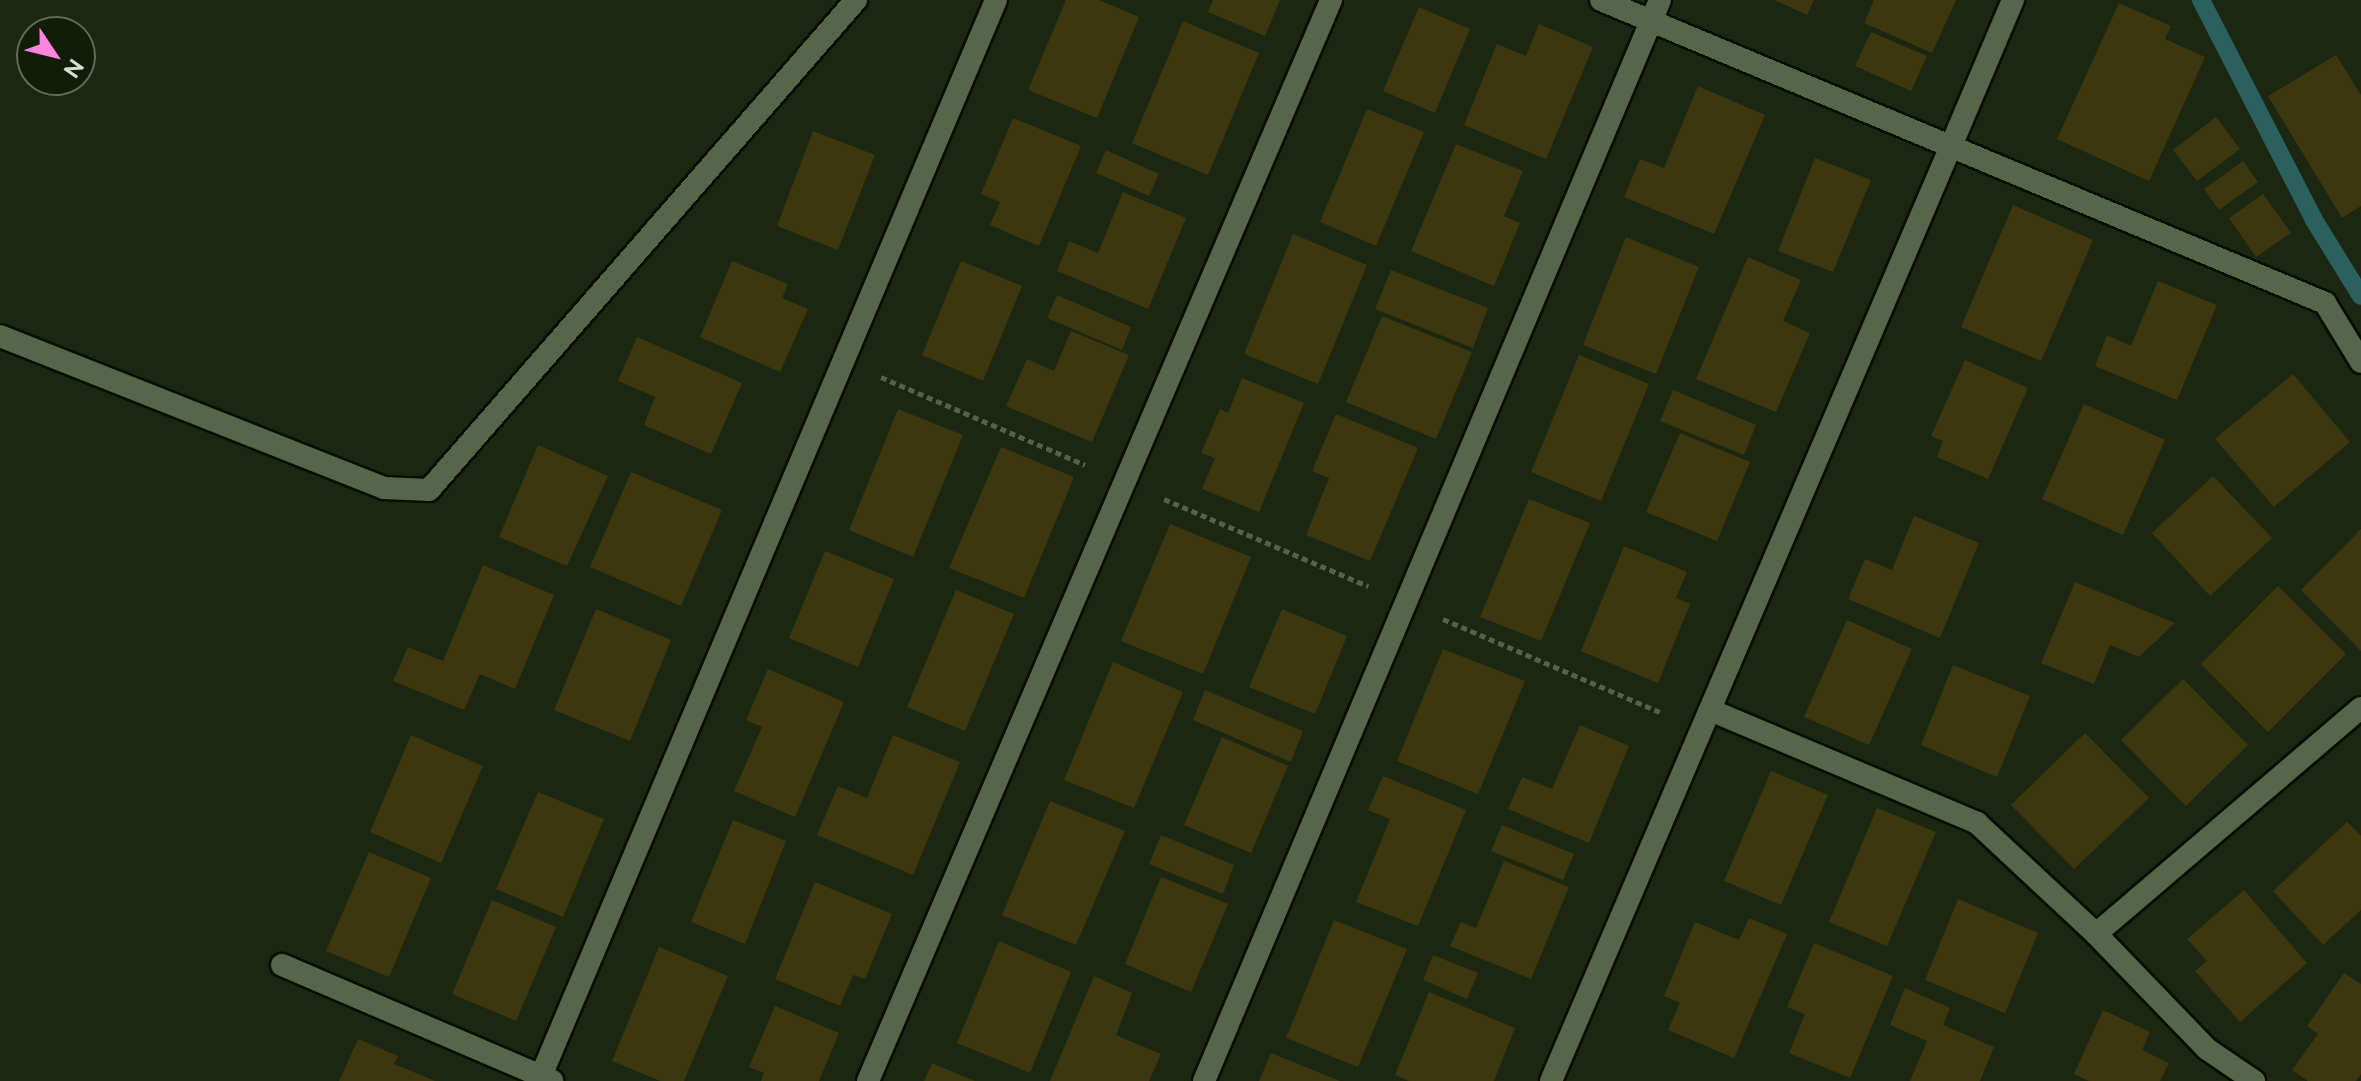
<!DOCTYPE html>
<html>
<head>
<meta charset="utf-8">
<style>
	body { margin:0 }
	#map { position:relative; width:2361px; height:1081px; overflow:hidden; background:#1b2710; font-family:Raleway,sans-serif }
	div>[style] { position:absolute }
	.stream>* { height:18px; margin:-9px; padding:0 9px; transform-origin:9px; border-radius:9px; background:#2a615f }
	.building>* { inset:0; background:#3d370f }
	.path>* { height:5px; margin-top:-2.5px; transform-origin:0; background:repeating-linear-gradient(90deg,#56614d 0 6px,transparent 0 10px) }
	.roads { filter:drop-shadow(2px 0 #060f00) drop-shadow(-2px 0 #060f00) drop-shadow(0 2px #060f00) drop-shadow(0 -2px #060f00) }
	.minor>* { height:22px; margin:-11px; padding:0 11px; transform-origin:11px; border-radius:11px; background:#57654b }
	.tertiary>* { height:22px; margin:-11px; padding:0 11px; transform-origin:11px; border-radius:11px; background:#57654b }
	span { translate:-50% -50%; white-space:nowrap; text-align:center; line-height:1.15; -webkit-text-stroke:6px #121d07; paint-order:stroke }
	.north { position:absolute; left:16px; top:16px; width:80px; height:80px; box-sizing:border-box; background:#121d07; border:2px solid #606a57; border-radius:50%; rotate:125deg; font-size:22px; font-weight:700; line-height:32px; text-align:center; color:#d6ded0 }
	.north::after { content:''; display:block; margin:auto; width:28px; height:36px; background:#ff85df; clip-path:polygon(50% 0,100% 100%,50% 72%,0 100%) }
</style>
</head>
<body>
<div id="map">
	<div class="stream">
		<i style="left:2201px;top:0;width:247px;rotate:62.8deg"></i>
		<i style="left:2314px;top:220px;width:89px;rotate:58.3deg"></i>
	</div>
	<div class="building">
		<i style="clip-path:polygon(1066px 0,1099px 0,1139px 17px,1097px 118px,1028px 90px)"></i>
		<i style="clip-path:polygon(1213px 0,1280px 0,1265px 36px,1208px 12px)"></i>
		<i style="clip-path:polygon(1774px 0,1814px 0,1807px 15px)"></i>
		<i style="clip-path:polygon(1874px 0,1956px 0,1932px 53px,1864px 23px)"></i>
		<i style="clip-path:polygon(2119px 3px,2171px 26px,2165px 39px,2205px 57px,2149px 181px,2057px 139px)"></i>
		<i style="clip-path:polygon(1419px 7px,1470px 29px,1435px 113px,1383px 91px)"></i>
		<i style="clip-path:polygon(1183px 21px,1259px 53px,1208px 175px,1132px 143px)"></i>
		<i style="clip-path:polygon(1539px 24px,1593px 47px,1546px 159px,1464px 125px,1497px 44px,1526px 56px)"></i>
		<i style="clip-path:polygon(1871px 32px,1927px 56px,1911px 91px,1855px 66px)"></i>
		<i style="clip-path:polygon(2336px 55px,2361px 95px,2361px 206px,2342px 218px,2268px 96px)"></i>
		<i style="clip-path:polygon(1698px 86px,1765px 115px,1714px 234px,1624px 197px,1640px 159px,1664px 168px)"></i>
		<i style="clip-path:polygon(1367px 109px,1424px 132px,1376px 246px,1320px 222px)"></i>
		<i style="clip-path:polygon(2216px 117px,2240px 149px,2197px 181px,2173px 150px)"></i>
		<i style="clip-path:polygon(1013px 118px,1081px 146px,1039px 246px,990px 225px,1000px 202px,981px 194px)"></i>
		<i style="clip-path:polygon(813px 131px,875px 155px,838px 250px,777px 226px)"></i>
		<i style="clip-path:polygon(1456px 144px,1523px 171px,1504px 216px,1520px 223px,1494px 286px,1411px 251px)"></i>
		<i style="clip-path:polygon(1106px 150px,1159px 174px,1149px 196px,1096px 173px)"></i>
		<i style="clip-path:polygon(1815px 158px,1871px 180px,1833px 272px,1778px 251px)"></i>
		<i style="clip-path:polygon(2243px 161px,2258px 182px,2219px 210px,2204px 189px)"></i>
		<i style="clip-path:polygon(1123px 192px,1186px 218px,1148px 309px,1057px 271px,1069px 241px,1098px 253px)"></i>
		<i style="clip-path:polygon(2263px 194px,2291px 233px,2256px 257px,2229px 218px)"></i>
		<i style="clip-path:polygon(2013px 205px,2093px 240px,2041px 361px,1961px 327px)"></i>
		<i style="clip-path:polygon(1293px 234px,1367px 265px,1318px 384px,1244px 354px)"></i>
		<i style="clip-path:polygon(1626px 237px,1699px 267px,1656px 374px,1583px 345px)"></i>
		<i style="clip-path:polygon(1748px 257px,1801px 280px,1783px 321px,1810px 333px,1776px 412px,1696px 379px)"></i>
		<i style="clip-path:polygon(732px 261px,788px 284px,782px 298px,808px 309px,780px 372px,700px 337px)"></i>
		<i style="clip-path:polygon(961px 261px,1022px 286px,983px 381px,922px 355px)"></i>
		<i style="clip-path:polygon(1391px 270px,1488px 308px,1473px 348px,1375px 309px)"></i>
		<i style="clip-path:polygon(2158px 281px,2217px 305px,2177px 400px,2095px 366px,2107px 335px,2131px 346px)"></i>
		<i style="clip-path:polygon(1057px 295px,1131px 327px,1122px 350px,1047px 318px)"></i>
		<i style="clip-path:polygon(1382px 316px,1472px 352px,1436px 439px,1346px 402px)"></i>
		<i style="clip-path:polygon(1071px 331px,1129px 355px,1092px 442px,1006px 406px,1027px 359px,1054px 371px)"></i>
		<i style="clip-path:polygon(637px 337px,742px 383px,711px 454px,644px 425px,655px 397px,618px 381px)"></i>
		<i style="clip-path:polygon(1579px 355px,1649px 384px,1601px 501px,1531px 472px)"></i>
		<i style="clip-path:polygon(1965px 360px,2028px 388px,1988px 479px,1937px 457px,1943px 441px,1931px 436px)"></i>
		<i style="clip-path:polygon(2293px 374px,2350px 442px,2274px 507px,2215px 439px)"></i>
		<i style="clip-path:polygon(1242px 378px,1304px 403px,1259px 512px,1202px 489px,1215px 458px,1201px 453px,1220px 409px,1228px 413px)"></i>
		<i style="clip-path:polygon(1673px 390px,1756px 425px,1744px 455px,1660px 421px)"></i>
		<i style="clip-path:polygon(2084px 404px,2165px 440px,2123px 535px,2042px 499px)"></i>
		<i style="clip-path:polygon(898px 409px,963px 435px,913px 557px,849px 530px)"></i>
		<i style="clip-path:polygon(1336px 414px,1418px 448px,1370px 561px,1306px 535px,1329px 478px,1312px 471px)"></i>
		<i style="clip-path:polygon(1680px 433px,1750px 462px,1717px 541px,1646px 512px)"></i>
		<i style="clip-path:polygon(538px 445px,608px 476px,567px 566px,499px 537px)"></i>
		<i style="clip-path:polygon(1001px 447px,1074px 477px,1024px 598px,949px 568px)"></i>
		<i style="clip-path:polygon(631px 472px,722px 510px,681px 606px,590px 567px)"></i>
		<i style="clip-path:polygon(2213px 476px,2272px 538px,2210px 596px,2152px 533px)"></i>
		<i style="clip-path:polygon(1529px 499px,1590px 523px,1541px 641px,1480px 617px)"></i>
		<i style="clip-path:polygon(1914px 516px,1979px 543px,1940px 638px,1848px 599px,1865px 559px,1892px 570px)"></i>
		<i style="clip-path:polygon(1170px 524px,1251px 557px,1203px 674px,1121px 641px)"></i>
		<i style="clip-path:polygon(2361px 529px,2361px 651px,2301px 590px)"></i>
		<i style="clip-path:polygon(1624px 546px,1687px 572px,1676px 598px,1690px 604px,1658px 683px,1581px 651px)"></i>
		<i style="clip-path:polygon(825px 551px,894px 579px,858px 667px,789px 638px)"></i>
		<i style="clip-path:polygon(483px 565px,554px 595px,515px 689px,480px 674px,464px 710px,393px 681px,408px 647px,443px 661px)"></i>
		<i style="clip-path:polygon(2075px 582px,2175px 623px,2139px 657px,2110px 645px,2094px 684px,2041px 663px)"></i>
		<i style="clip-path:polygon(2278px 586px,2346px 654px,2268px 732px,2201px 664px)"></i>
		<i style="clip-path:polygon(956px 590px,1014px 614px,965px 731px,907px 707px)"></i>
		<i style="clip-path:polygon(596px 609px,671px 640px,630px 741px,554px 710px)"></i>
		<i style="clip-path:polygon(1282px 609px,1347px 636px,1315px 714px,1249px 687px)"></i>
		<i style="clip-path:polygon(1847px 620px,1912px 649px,1869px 745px,1804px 717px)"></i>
		<i style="clip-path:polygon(1443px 649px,1525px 681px,1478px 794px,1397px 761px)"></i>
		<i style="clip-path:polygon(1113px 662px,1183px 692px,1134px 808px,1064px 780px)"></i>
		<i style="clip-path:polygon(1953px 665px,2030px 696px,1997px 777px,1921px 745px)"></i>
		<i style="clip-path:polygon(768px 669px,844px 702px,795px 817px,734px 791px,762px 727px,746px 720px)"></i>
		<i style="clip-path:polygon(2183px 679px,2248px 745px,2186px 806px,2121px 740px)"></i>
		<i style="clip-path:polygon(1205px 690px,1303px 731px,1291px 762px,1193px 720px)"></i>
		<i style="clip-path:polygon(1580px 725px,1629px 746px,1589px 843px,1508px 809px,1522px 777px,1552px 789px)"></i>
		<i style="clip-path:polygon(2085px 733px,2149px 798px,2074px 869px,2011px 805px)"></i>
		<i style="clip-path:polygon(411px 735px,483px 766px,441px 863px,370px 832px)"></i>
		<i style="clip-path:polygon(893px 735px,960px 762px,913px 875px,817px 835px,838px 786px,867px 798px)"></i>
		<i style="clip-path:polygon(1222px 737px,1288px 766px,1251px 853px,1184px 825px)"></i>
		<i style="clip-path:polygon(1771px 771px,1828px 795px,1781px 905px,1724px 881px)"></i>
		<i style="clip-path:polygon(1383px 776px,1466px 810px,1418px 926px,1356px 902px,1390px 819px,1368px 810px)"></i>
		<i style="clip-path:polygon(538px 792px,604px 819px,563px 917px,496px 889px)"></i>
		<i style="clip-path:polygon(1050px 801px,1125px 831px,1076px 945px,1002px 915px)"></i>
		<i style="clip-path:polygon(1877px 808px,1936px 832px,1887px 946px,1829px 922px)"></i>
		<i style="clip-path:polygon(733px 820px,786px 841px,745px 944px,691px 922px)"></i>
		<i style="clip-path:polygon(2347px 822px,2361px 836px,2361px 910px,2323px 945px,2273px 891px)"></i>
		<i style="clip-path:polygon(1502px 825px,1574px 854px,1563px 880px,1491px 851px)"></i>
		<i style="clip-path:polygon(1161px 835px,1234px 865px,1223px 894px,1149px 864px)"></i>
		<i style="clip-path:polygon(369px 852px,431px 878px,389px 977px,326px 951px)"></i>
		<i style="clip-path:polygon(1504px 861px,1569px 887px,1531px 979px,1450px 946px,1461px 922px,1476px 928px)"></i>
		<i style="clip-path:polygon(1161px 877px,1228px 904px,1191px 992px,1125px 964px)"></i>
		<i style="clip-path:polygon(815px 882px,892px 914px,865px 979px,853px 975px,840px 1006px,775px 979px)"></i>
		<i style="clip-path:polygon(2244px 890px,2307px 963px,2240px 1022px,2195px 971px,2207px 961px,2187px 939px)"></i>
		<i style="clip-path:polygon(1958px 899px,2038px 933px,2005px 1013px,1925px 980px)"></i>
		<i style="clip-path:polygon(492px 900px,556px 927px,516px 1021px,452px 994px)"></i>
		<i style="clip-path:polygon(1749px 918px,1787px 934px,1734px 1058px,1668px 1030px,1680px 1003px,1664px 996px,1695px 922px,1739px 940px)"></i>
		<i style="clip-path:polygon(1334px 920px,1407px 949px,1358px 1067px,1286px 1038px)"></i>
		<i style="clip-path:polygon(999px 941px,1071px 972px,1030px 1073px,957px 1043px)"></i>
		<i style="clip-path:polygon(1814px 943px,1893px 976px,1850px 1078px,1789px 1053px,1805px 1014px,1787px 1007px)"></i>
		<i style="clip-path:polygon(659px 947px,728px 976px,684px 1081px,660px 1081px,612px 1061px)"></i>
		<i style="clip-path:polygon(1433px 955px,1478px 973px,1467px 999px,1423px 980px)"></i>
		<i style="clip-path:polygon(2344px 973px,2361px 984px,2361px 1074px,2356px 1081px,2308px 1081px,2292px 1070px,2318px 1034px,2307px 1026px)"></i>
		<i style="clip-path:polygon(1094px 976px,1132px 993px,1116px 1035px,1161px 1054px,1149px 1081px,1050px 1081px)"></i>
		<i style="clip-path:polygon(1905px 988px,1950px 1008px,1943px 1025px,1994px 1047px,1980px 1081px,1910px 1081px,1927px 1041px,1890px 1025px)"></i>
		<i style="clip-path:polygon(1429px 992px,1515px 1028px,1494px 1081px,1409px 1081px,1395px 1075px)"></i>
		<i style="clip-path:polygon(775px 1006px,839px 1033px,819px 1081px,761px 1081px,764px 1073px,749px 1067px)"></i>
		<i style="clip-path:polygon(2103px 1010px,2150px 1032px,2142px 1050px,2169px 1063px,2160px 1081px,2089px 1081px,2074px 1074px)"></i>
		<i style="clip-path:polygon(358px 1039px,398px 1056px,394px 1064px,435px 1081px,339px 1081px)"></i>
		<i style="clip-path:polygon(1271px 1053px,1340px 1081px,1259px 1081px)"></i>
		<i style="clip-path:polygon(932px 1063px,975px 1081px,924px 1081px)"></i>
	</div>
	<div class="path">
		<i style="left:881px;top:377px;width:222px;rotate:23.3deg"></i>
		<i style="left:1164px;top:499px;width:222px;rotate:23.1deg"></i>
		<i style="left:1443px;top:619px;width:238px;rotate:23.2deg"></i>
	</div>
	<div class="roads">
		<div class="minor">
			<i style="left:1601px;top:0;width:785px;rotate:22.71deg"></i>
			<i style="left:2325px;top:303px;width:69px;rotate:58.6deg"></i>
			<i style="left:0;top:336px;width:413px;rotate:21.6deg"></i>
			<i style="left:384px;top:488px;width:45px;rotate:2.5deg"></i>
			<i style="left:429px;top:490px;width:650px;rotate:-48.93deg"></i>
			<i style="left:1710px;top:710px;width:290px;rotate:22.9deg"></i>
			<i style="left:1977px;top:823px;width:163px;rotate:43deg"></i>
			<i style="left:2096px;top:934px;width:160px;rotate:46deg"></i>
			<i style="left:2207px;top:1049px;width:57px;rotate:34.2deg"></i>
			<i style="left:2096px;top:934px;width:348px;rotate:-40.5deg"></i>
			<i style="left:282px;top:965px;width:294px;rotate:23.2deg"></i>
			<i style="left:541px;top:1076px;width:1168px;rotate:-67.08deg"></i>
			<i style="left:868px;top:1081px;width:1176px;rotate:-66.81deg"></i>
			<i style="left:1204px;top:1081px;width:1173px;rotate:-67.13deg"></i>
			<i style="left:1551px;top:1081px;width:1017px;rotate:-66.84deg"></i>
		</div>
		<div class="tertiary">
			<i style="left:1951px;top:146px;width:159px;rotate:-67deg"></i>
		</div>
	</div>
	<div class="north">N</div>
</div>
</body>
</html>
